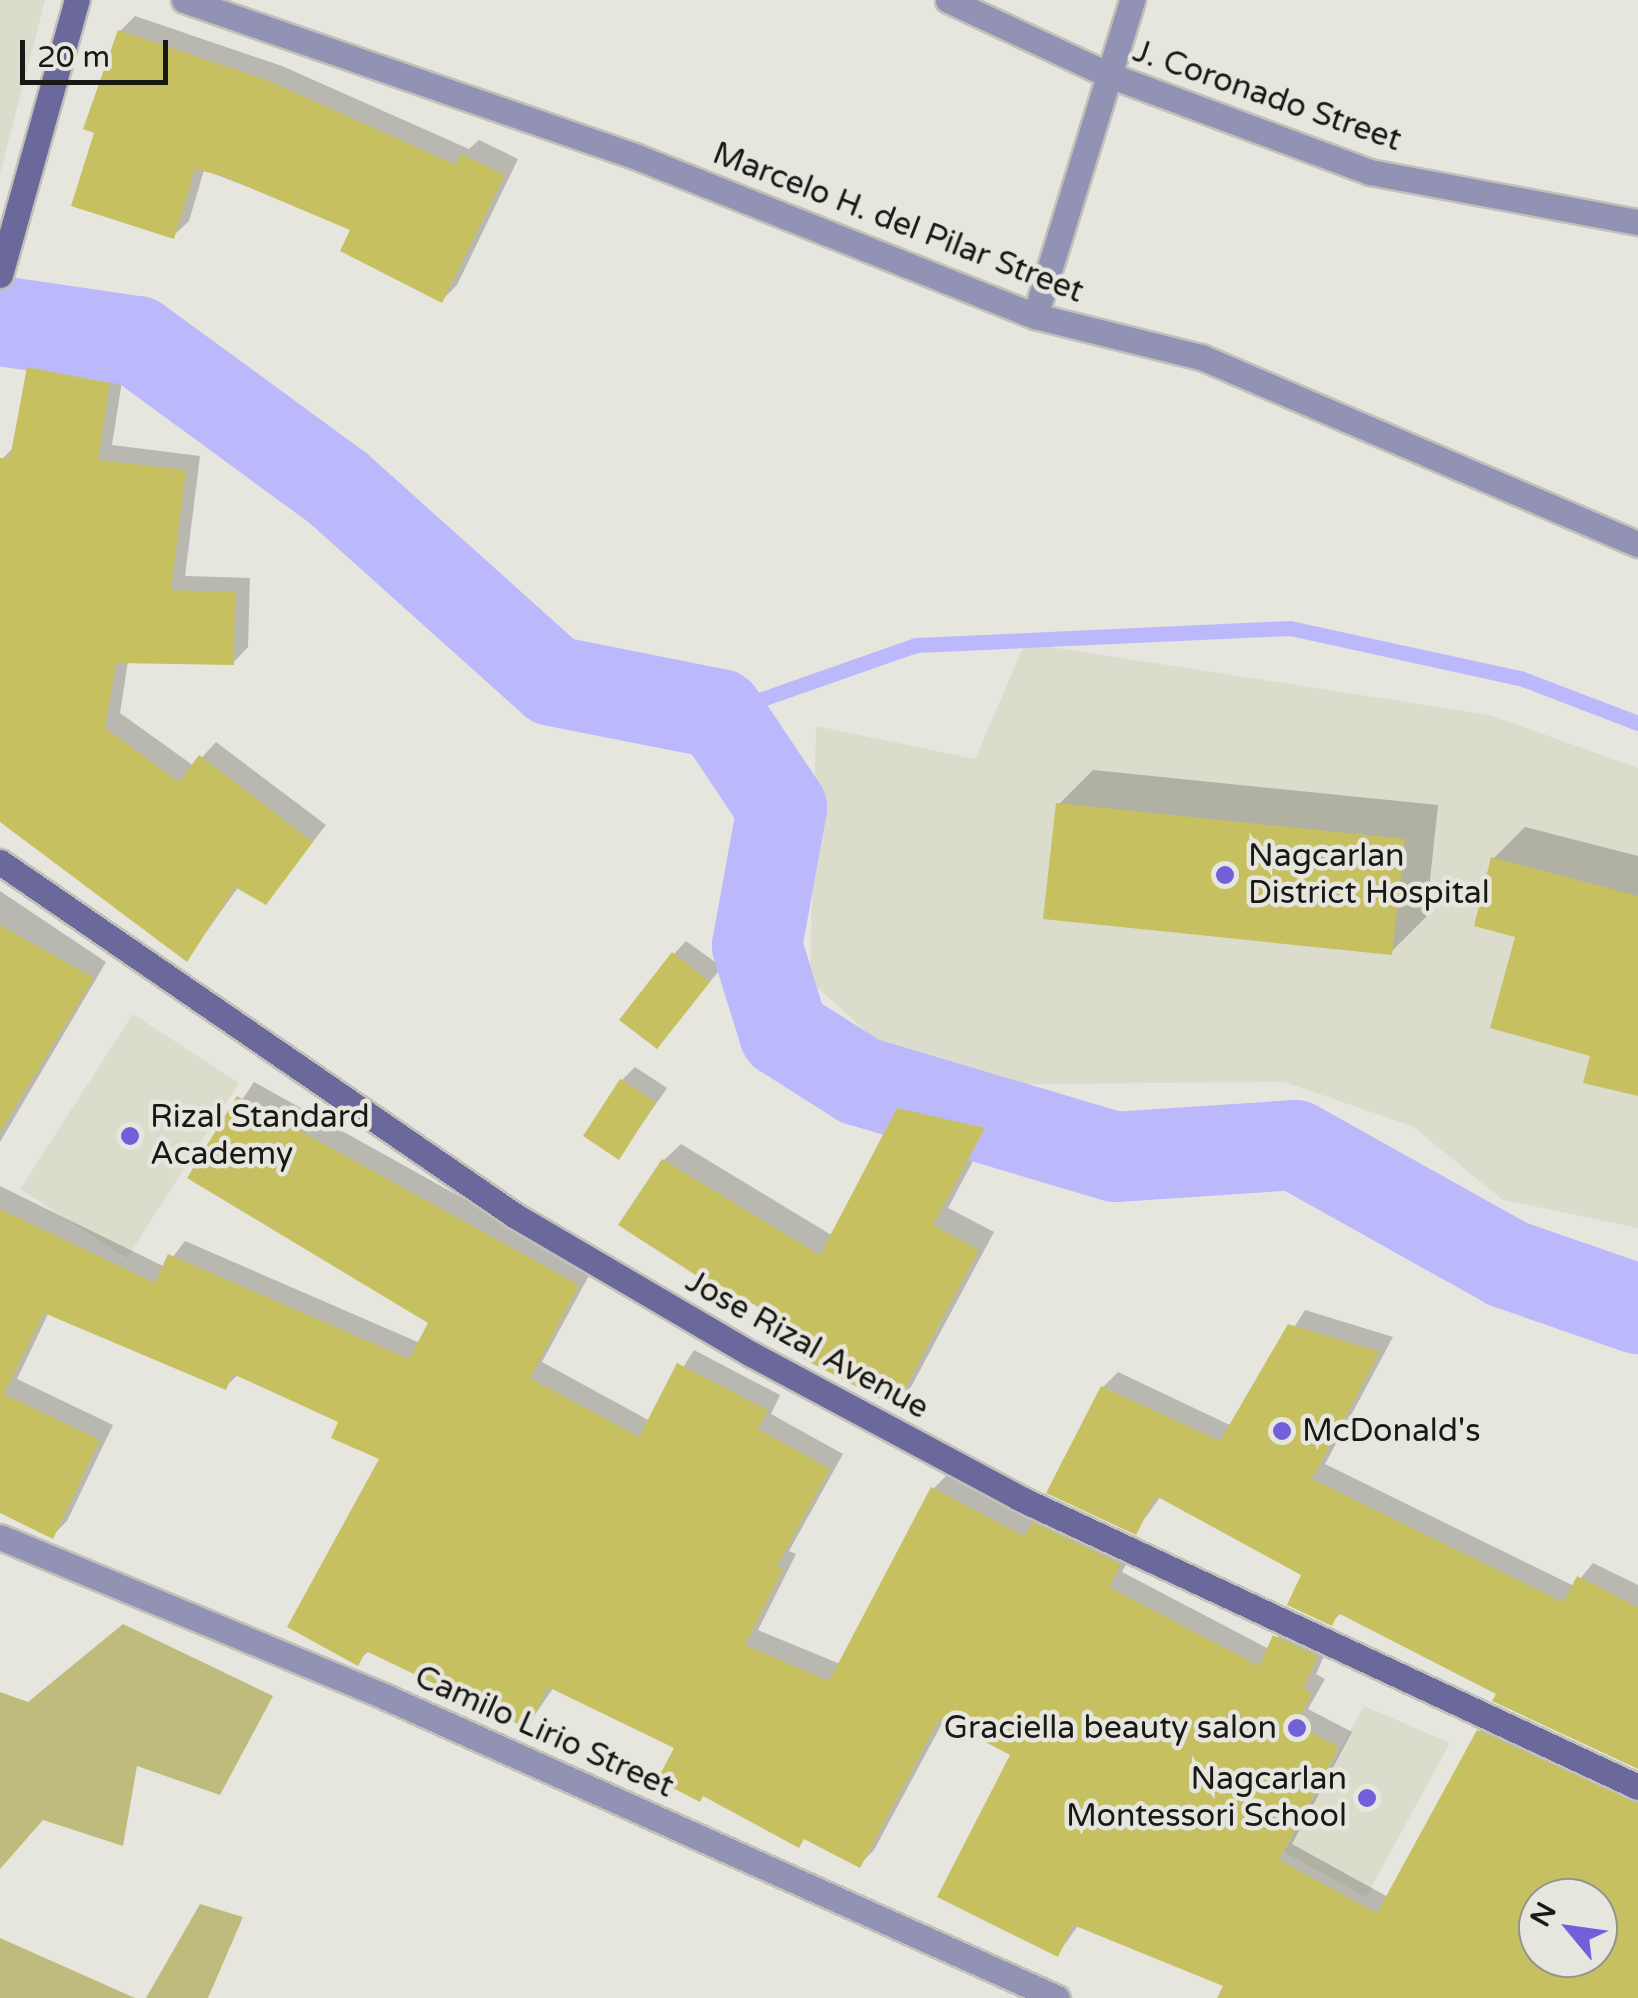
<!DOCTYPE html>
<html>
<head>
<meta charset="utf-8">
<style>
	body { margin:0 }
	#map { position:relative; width:1638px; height:1998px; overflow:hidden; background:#e6e6de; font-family:"Varela Round",sans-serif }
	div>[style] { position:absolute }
	.built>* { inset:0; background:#dcdccc }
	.green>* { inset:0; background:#bfbb7d }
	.shadow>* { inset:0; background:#0003 }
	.stream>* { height:15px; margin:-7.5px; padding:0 7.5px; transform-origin:7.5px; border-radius:7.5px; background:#bbb9fc }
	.river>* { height:90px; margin:-45px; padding:0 45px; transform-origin:45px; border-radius:45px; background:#bbb9fc }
	.building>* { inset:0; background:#c7c061 }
	.roads { filter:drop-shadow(2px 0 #c1c1ba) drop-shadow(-2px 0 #c1c1ba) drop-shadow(0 2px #c1c1ba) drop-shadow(0 -2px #c1c1ba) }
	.minor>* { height:25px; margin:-12.5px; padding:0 12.5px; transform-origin:12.5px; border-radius:12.5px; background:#9292b5 }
	.tertiary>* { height:25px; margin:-12.5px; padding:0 12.5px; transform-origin:12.5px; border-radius:12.5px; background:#9292b5 }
	.secondary>* { height:25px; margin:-12.5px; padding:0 12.5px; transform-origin:12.5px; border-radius:12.5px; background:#6b699c }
	.dots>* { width:28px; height:28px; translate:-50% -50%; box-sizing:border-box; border:5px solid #e6e6de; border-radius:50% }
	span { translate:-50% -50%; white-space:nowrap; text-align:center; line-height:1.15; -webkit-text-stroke:9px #e6e6de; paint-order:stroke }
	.street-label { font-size:32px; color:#181815 }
	.poi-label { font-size:32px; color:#181815 }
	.left { translate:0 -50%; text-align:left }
	.right { translate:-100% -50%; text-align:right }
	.north { position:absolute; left:1518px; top:1878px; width:100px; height:100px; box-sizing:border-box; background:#e6e6de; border:2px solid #94948e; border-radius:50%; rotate:299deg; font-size:28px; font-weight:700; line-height:40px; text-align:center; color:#181815 }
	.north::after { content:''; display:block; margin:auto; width:35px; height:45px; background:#7160da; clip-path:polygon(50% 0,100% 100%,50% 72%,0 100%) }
	.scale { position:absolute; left:20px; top:40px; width:148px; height:45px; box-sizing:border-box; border:5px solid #181815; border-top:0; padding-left:12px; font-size:30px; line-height:35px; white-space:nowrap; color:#181815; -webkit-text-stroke:8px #e6e6de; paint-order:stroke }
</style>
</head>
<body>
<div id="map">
	<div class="built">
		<i style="clip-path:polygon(0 0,45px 0,0 174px)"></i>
		<i style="clip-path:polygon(1025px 643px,1490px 715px,1638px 768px,1638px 1228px,1503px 1200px,1412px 1126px,1284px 1082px,926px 1085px,810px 981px,816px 726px,975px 759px)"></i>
		<i style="clip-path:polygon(133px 1014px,239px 1083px,127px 1258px,20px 1189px)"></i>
		<i style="clip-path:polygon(1364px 1706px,1450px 1743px,1366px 1897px,1284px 1852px)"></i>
	</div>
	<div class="green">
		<i style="clip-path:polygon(123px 1624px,273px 1696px,220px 1795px,137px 1766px,123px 1846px,43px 1820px,0 1869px,0 1692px,28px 1702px)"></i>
		<i style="clip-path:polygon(200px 1904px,243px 1917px,208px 1998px,146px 1998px)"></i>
		<i style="clip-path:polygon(0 1938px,135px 1998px,0 1998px)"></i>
	</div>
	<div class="shadow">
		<i style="clip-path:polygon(135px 16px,282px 66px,469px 149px,479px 140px,518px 159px,457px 285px,442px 300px,354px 228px,204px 170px,189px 221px,173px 236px,97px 132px,120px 31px)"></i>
		<i style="clip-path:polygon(44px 353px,124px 368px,112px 445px,200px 456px,185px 576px,250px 578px,248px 647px,233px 663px,128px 661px,120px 713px,194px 766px,216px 742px,326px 825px,266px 902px,239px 886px,187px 959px,0 821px,2px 459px,15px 446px,29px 369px)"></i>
		<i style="clip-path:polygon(1093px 770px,1438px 805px,1426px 917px,1391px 952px,1058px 805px)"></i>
		<i style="clip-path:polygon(1525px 827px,1638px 856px,1638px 1094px,1593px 1054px,1518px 935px,1494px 858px)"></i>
		<i style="clip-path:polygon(0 891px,106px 962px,0 1142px)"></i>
		<i style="clip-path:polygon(686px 941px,722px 967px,657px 1046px,674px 954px)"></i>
		<i style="clip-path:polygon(635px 1067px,667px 1088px,619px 1157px,622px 1080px)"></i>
		<i style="clip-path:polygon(evenodd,254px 1082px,592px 1270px,542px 1362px,650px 1421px,694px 1350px,780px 1395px,771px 1414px,843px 1454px,789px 1551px,796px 1554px,758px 1630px,840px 1664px,933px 1489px,948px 1474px,1036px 1521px,1048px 1509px,1134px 1549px,1122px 1572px,1269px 1649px,1290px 1621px,1331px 1641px,1316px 1674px,1325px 1679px,1308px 1709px,1352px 1732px,1292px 1844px,1388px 1897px,1479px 1731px,1493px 1716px,1638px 1784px,1638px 1998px,1220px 1998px,1227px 1985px,1079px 1924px,1058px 1954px,1013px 1754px,945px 1718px,874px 1850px,859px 1865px,677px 1747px,554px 1687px,527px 1726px,370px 1650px,357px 1662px,382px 1458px,342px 1421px,239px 1374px,225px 1387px,49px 1312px,17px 1379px,113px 1425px,67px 1521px,52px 1536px,0 1511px,0 1186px,165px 1267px,185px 1241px,420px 1343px,431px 1322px,190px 1177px,254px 1082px,1538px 1898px,1598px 1898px,1598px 1958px,1538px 1958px,1538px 1898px)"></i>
		<i style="clip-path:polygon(916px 1092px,999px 1112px,948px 1208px,994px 1232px,911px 1387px,894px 1404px,811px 1348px,664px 1160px,681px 1144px,833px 1236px,899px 1110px)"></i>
		<i style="clip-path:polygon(1305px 1310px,1393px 1337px,1325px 1464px,1574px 1586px,1593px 1563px,1638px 1585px,1638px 1766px,1342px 1612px,1331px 1623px,1304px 1574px,1161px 1496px,1135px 1532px,1103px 1387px,1118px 1372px,1232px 1426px)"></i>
	</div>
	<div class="stream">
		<i style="left:719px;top:714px;width:209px;rotate:-19.3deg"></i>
		<i style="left:916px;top:645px;width:374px;rotate:-2.6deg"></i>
		<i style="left:1290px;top:628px;width:235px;rotate:12.3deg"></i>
		<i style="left:1520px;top:678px;width:126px;rotate:20.9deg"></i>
	</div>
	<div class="river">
		<i style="left:0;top:321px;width:138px;rotate:8.3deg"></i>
		<i style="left:137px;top:341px;width:249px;rotate:36.2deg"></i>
		<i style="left:338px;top:488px;width:289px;rotate:41.9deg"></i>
		<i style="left:553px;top:681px;width:169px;rotate:11.2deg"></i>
		<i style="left:719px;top:714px;width:113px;rotate:56.2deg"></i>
		<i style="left:782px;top:808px;width:140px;rotate:100.3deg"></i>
		<i style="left:757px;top:946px;width:91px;rotate:72.8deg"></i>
		<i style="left:784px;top:1033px;width:90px;rotate:32.3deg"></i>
		<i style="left:860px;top:1081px;width:266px;rotate:16.6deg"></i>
		<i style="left:1115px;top:1157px;width:180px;rotate:-3.8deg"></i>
		<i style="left:1295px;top:1145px;width:244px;rotate:29.2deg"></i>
		<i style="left:1508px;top:1264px;width:138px;rotate:19.1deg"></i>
	</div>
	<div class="building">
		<i style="clip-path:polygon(118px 30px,267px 80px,456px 165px,461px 154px,505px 175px,442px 303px,340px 251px,350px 230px,222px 176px,195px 169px,174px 239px,71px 206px,94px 133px,83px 129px)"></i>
		<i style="clip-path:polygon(27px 367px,110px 383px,98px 460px,186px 470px,171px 590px,235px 592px,234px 665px,116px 663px,105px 728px,179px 782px,199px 755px,313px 842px,266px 905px,235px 887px,187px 962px,0 822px,0 458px,10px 458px)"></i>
		<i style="clip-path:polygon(1056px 803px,1405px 839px,1392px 955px,1043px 919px)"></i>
		<i style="clip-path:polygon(1491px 857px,1638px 896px,1638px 1096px,1583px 1083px,1590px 1056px,1490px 1028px,1515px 937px,1474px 926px)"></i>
		<i style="clip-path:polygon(0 925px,94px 978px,0 1132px)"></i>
		<i style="clip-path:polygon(672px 952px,710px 982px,657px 1049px,619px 1020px)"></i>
		<i style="clip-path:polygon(620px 1079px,656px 1102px,619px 1160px,583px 1136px)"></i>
		<i style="clip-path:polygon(evenodd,237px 1096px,579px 1285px,530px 1378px,639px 1437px,677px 1363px,768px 1410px,758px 1429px,830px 1469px,777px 1566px,783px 1569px,745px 1645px,829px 1681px,931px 1487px,1024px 1536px,1032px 1522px,1121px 1564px,1109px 1587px,1259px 1666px,1273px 1635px,1318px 1656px,1303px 1689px,1312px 1694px,1296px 1724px,1339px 1747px,1279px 1860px,1377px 1913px,1477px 1730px,1638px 1803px,1638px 1998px,1217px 1998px,1223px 1986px,1073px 1925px,1058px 1957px,937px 1897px,1010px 1755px,940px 1718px,860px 1868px,804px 1839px,799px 1848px,703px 1796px,700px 1802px,657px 1780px,674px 1748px,548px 1687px,528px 1729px,366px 1651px,358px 1666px,287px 1627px,379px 1459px,331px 1438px,338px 1422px,233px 1374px,226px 1390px,44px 1313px,4px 1394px,100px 1440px,53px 1539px,0 1513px,0 1209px,155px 1283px,168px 1254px,409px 1359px,428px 1323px,187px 1178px,237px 1096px,1538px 1898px,1598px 1898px,1598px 1958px,1538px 1958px,1538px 1898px)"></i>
		<i style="clip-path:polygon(897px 1108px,985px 1128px,933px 1225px,979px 1250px,895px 1407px,802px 1358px,808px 1349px,780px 1331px,785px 1322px,716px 1283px,714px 1287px,618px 1225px,662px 1159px,820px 1255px)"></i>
		<i style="clip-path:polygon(1288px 1324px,1380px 1352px,1312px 1479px,1563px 1602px,1577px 1576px,1638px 1607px,1638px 1769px,1492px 1701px,1496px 1694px,1338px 1613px,1332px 1626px,1287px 1605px,1301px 1575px,1156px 1496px,1136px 1535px,1046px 1493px,1101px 1386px,1220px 1441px)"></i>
	</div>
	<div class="roads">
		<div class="minor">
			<i style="left:184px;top:0;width:479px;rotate:19.1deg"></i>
			<i style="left:637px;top:157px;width:429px;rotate:21.8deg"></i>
			<i style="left:1035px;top:316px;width:171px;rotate:13.9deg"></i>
			<i style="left:1201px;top:357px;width:475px;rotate:23.2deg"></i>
			<i style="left:1035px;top:316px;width:331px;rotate:-72.9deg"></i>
			<i style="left:0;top:1537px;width:420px;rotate:22.5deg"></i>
			<i style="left:388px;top:1698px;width:733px;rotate:24.15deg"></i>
		</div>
		<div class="tertiary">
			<i style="left:948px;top:0;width:178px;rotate:25deg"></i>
			<i style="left:1109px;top:75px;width:278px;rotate:20.4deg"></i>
			<i style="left:1370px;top:172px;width:273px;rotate:10.6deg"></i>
		</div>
		<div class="secondary">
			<i style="left:0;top:275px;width:286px;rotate:-74.4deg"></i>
			<i style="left:0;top:862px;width:624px;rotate:34.48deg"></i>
			<i style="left:514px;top:1215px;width:275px;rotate:30.4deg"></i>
			<i style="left:751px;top:1354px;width:304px;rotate:28.2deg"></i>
			<i style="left:1019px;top:1498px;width:683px;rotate:25.03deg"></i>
		</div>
	</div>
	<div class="dots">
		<i style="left:1225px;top:875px;background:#7160da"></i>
		<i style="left:130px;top:1136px;background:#7160da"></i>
		<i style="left:1282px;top:1431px;background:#7160da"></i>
		<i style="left:1297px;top:1728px;background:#7160da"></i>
		<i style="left:1367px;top:1798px;background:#7160da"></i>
	</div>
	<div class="street-label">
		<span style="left:1267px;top:96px;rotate:19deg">J. Coronado Street</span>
		<span style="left:898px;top:223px;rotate:21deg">Marcelo H. del Pilar Street</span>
		<span style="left:807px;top:1345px;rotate:29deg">Jose Rizal Avenue</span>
		<span style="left:544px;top:1732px;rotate:24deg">Camilo Lirio Street</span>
	</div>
	<div class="poi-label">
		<span class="left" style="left:1248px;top:875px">Nagcarlan<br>District Hospital</span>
		<span class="left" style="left:150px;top:1136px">Rizal Standard<br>Academy</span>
		<span class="left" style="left:1302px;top:1431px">McDonald's</span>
		<span class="right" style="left:1277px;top:1728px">Graciella beauty salon</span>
		<span class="right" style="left:1347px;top:1798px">Nagcarlan<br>Montessori School</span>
	</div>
	<div class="north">N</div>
	<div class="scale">20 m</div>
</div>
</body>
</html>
